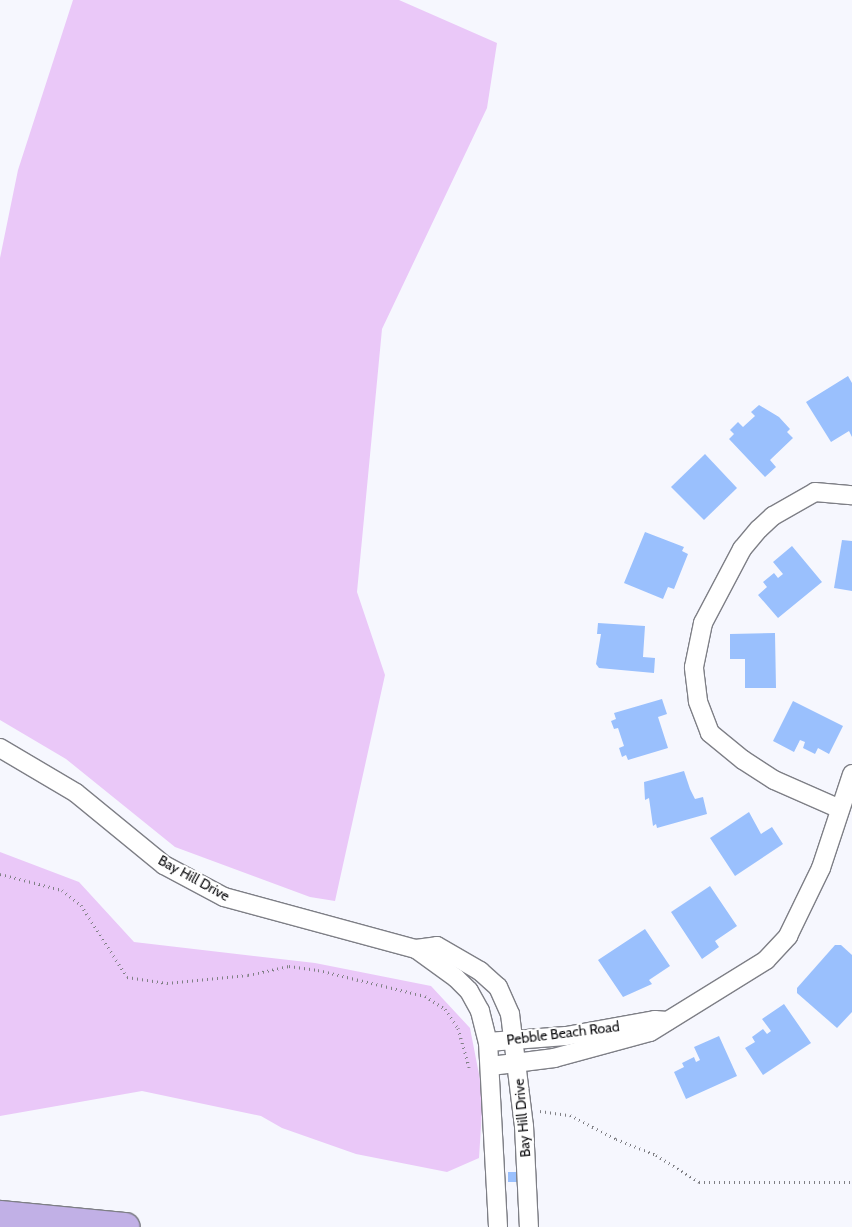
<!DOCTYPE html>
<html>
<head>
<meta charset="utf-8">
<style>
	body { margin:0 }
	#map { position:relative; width:852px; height:1227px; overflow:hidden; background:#f6f7fe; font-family:Cabin,sans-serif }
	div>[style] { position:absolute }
	.green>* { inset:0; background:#eac8f8 }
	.building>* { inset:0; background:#9ac0fd }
	.path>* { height:3px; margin-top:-1.5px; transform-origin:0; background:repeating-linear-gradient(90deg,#808085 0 1px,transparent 0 5px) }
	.roads { filter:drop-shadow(1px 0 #7e7f86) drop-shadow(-1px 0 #7e7f86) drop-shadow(0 1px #7e7f86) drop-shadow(0 -1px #7e7f86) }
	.minor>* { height:18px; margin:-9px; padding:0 9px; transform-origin:9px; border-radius:9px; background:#fff }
	.primary>* { height:28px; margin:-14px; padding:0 14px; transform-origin:14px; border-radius:14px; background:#c1b0e6 }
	span { translate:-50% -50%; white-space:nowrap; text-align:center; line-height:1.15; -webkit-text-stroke:4px #fff; paint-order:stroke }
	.street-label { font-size:14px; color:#0b0b0e }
</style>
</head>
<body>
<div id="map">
	<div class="green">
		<i style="clip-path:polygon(73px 0,399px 0,497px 43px,487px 108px,382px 329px,357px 592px,385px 675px,335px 901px,310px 897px,175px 847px,66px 759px,0 720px,0 258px,18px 170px)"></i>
		<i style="clip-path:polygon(0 852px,79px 882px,134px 942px,315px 963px,431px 986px,470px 1028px,483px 1095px,479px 1158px,447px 1172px,356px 1154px,282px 1128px,261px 1116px,142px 1091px,0 1116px)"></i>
	</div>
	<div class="building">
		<i style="clip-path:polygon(848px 376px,852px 383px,852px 437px,849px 431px,831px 442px,806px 402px)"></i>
		<i style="clip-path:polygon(759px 405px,779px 417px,790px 429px,787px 432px,793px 438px,770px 460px,776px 467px,765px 477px,729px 439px,734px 434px,730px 430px,738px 422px,743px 427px,755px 416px,751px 412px)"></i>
		<i style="clip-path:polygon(705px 454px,737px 488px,704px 520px,671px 487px)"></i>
		<i style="clip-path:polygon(645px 532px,684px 547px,682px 551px,688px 554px,674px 589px,668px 587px,663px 599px,624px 583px)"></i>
		<i style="clip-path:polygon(842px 540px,852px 541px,852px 591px,834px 588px)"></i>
		<i style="clip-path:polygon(792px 546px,822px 582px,778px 618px,758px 595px,767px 587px,763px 582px,774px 573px,778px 578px,783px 574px,773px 562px)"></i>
		<i style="clip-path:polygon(598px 623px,645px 626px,643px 657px,655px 658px,654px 673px,599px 668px,596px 664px,601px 634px,597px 634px)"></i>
		<i style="clip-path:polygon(775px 633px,776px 688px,745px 688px,745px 659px,730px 659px,730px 634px)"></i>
		<i style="clip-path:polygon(662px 699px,667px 714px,658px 717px,668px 748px,628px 760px,626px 755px,622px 757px,619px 748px,624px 746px,618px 728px,614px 729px,611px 721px,616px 719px,614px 713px)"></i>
		<i style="clip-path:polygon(793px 701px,843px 726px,829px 754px,818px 748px,815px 754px,803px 748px,805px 742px,800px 740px,794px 752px,773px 741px)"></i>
		<i style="clip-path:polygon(684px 771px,690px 789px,695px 799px,703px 797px,707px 814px,657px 828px,656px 824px,653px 826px,649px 798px,645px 800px,644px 782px)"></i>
		<i style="clip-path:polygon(749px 812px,761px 834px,772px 827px,783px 844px,735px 876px,710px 838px)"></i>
		<i style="clip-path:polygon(710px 886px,737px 926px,715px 941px,719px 947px,702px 959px,671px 912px)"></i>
		<i style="clip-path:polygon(645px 929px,670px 966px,649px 980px,652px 984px,623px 997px,598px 960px)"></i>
		<i style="clip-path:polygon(835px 945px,841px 945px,852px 955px,852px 1012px,837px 1028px,797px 993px,797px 988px)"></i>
		<i style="clip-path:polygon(784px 1004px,811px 1043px,763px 1075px,745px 1048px,755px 1042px,752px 1037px,763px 1029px,767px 1034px,771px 1031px,762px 1019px)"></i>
		<i style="clip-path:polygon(719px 1036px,737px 1076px,686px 1099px,674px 1072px,684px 1067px,682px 1063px,694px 1057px,696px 1062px,700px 1060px,694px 1047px)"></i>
		<i style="clip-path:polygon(508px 1172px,518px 1172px,518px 1182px,508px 1182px)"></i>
	</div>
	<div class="path">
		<i style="left:0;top:874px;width:64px;rotate:14.5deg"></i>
		<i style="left:62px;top:890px;width:24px;rotate:38deg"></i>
		<i style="left:81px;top:905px;width:85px;rotate:57.4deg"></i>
		<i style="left:127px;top:977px;width:40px;rotate:8.5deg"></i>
		<i style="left:167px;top:983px;width:81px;rotate:-5.6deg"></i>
		<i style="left:248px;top:975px;width:42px;rotate:-12.4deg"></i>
		<i style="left:289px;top:966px;width:29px;rotate:8deg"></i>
		<i style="left:318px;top:970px;width:110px;rotate:13.7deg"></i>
		<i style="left:425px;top:996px;width:24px;rotate:33deg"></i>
		<i style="left:445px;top:1009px;width:23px;rotate:56deg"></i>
		<i style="left:458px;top:1028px;width:41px;rotate:74.2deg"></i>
		<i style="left:540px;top:1111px;width:30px;rotate:8deg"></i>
		<i style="left:570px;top:1115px;width:52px;rotate:27.6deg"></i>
		<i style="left:616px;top:1139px;width:43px;rotate:21.8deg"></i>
		<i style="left:656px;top:1155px;width:51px;rotate:32.1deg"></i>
		<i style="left:699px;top:1182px;width:153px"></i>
	</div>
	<div class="roads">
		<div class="minor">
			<i style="left:0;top:748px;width:88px;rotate:30.6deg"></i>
			<i style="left:76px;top:793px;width:114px;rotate:39.3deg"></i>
			<i style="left:164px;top:865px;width:68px;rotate:28.1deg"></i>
			<i style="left:224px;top:897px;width:199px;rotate:15.2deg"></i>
			<i style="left:416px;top:949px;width:49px;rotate:35.9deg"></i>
			<i style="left:456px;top:978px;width:18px;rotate:45deg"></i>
			<i style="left:469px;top:991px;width:23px;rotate:61deg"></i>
			<i style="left:480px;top:1011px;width:32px;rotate:76deg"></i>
			<i style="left:488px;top:1042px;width:185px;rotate:86.9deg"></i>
			<i style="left:840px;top:809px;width:72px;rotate:-156.3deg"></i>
			<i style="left:774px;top:780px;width:37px;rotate:-147deg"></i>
			<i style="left:743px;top:760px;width:43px;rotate:-140.7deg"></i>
			<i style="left:710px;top:733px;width:34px;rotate:-111deg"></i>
			<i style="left:698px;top:701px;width:34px;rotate:-97deg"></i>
			<i style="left:694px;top:667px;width:45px;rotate:-78.4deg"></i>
			<i style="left:703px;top:623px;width:84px;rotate:-62.2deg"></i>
			<i style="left:742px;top:549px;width:26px;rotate:-50deg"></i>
			<i style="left:759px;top:529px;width:19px;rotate:-43deg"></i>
			<i style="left:773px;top:516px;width:48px;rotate:-29.7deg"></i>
			<i style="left:815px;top:492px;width:37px;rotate:5deg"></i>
			<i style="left:416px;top:949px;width:21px;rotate:-8deg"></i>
			<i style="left:437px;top:946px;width:50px;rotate:30.2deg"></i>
			<i style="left:480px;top:971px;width:24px;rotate:42deg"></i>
			<i style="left:498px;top:987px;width:30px;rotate:66deg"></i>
			<i style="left:510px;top:1014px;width:113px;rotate:82.9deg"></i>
			<i style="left:524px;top:1126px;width:101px;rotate:87.2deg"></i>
			<i style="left:488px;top:1042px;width:78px;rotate:-4.4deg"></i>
			<i style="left:566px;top:1036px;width:90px;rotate:-10.2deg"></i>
			<i style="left:655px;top:1020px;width:12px;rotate:5deg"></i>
			<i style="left:491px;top:1066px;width:64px;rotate:-7.2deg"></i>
			<i style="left:554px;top:1058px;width:99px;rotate:-15.2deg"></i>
			<i style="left:650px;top:1032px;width:137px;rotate:-31.8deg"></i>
			<i style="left:766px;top:960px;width:33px;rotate:-47deg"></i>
			<i style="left:788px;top:936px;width:76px;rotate:-64.1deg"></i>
			<i style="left:821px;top:868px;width:99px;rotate:-71.7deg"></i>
		</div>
		<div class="primary">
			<i style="left:0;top:1215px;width:126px;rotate:5.5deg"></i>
		</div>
	</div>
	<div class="street-label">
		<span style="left:194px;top:878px;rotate:29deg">Bay Hill Drive</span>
		<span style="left:563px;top:1033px;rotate:-7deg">Pebble Beach Road</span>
		<span style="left:522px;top:1118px;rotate:-95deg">Bay Hill Drive</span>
	</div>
</div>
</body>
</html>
